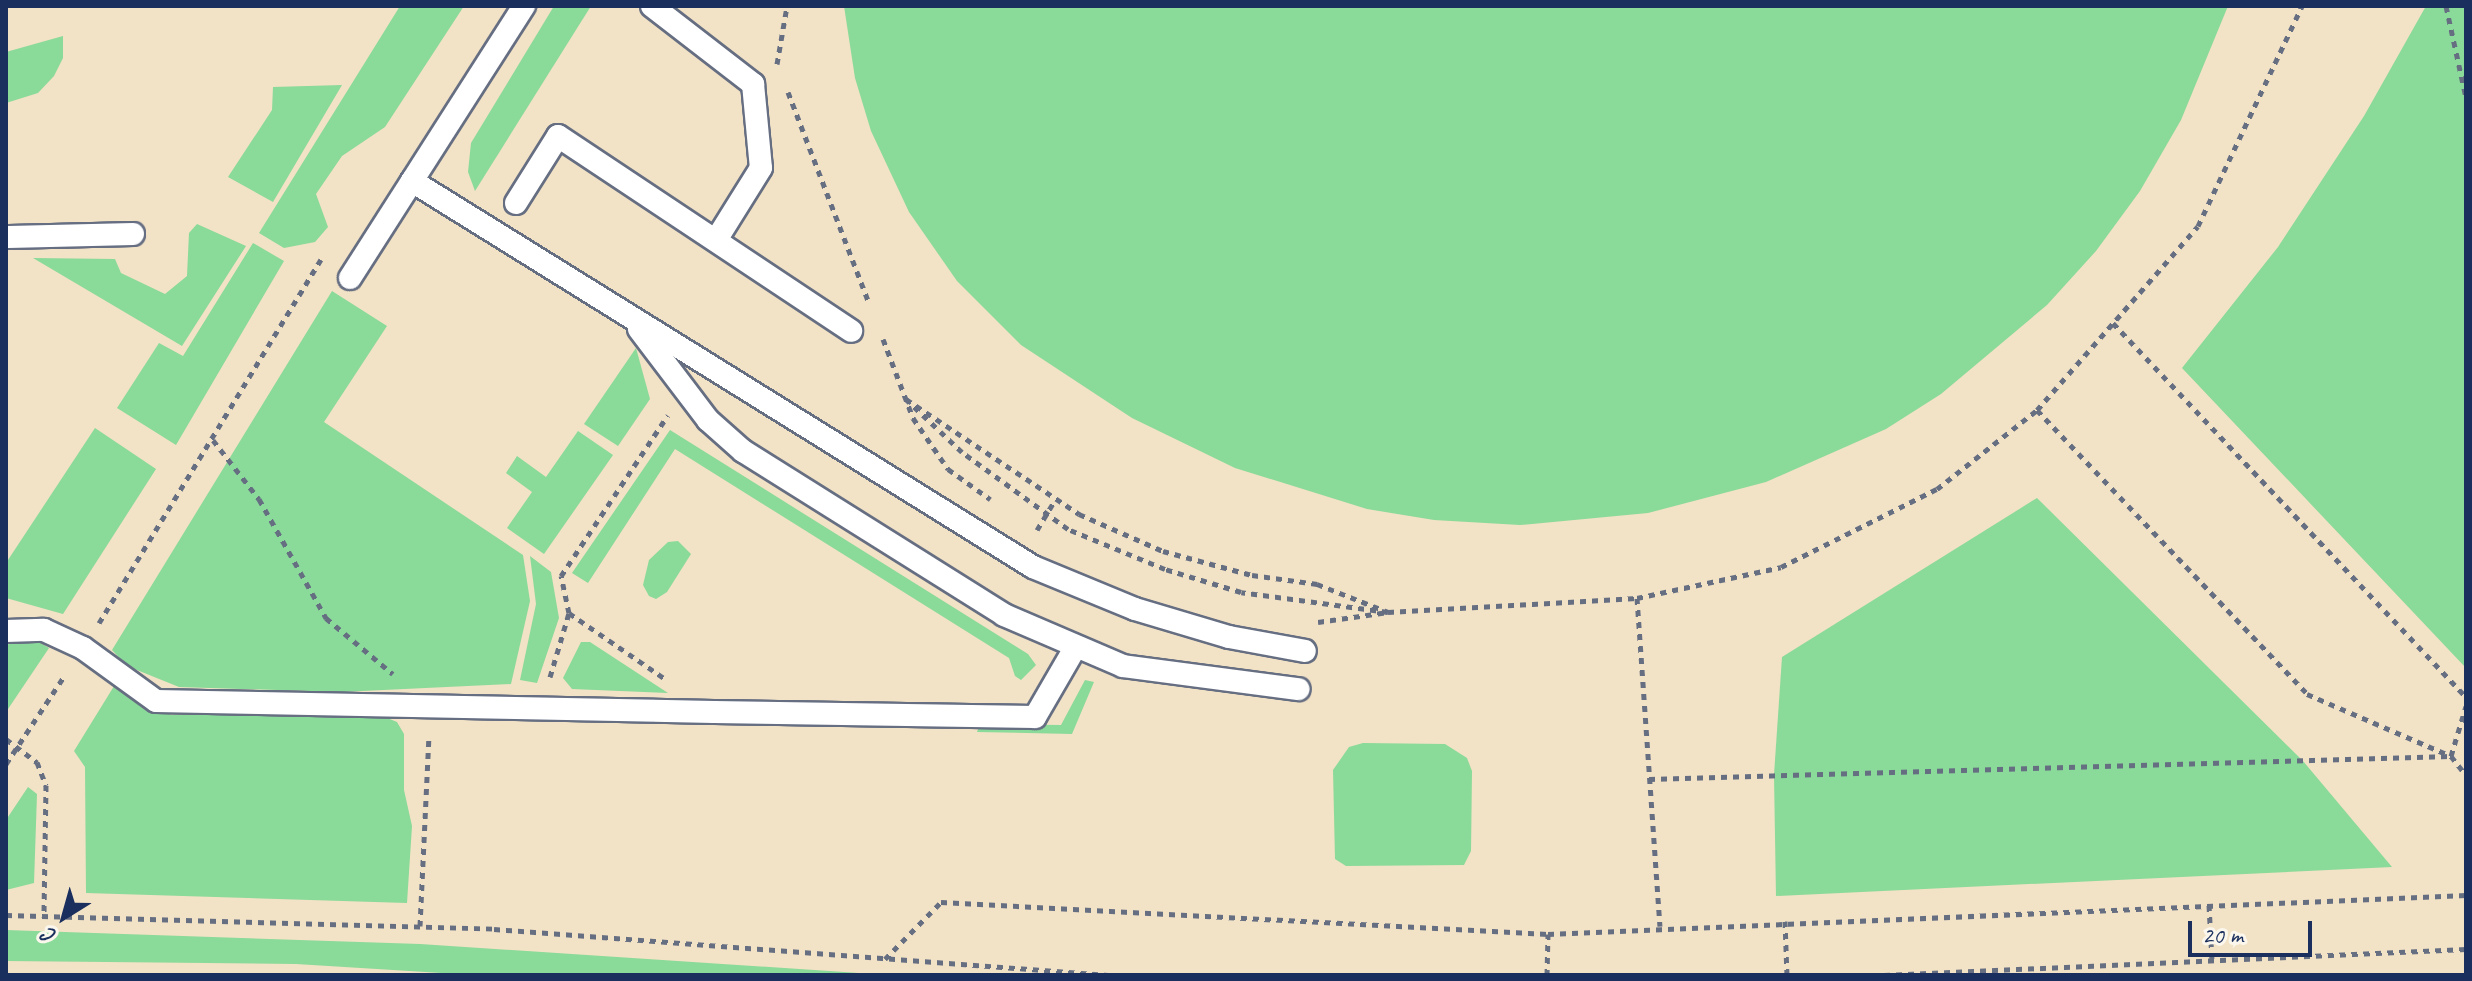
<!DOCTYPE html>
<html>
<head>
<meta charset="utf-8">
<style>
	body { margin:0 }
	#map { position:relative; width:2472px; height:981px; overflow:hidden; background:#f2e2c6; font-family:Caveat,sans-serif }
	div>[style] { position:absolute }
	.green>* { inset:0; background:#8ada99 }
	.path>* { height:5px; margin-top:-2.5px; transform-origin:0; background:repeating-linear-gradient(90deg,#666e82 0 6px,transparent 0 12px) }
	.roads { filter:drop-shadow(2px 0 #666e82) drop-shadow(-2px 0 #666e82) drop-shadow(0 2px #666e82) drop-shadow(0 -2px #666e82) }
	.service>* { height:22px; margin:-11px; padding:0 11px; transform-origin:11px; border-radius:11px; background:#fff }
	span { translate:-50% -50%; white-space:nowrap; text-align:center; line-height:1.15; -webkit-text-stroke:8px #fbf7ec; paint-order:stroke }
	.frame { position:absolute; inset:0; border:8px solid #1b2f5e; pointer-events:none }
	.north { position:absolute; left:24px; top:877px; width:80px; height:80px; -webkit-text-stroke:6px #fbf7ec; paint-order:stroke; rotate:217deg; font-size:22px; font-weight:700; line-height:32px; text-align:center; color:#1b2f5e }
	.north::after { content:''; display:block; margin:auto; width:28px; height:36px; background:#1b2f5e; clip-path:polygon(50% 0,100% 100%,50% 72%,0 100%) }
	.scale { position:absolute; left:2188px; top:921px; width:124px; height:36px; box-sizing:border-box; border:4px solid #1b2f5e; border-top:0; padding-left:10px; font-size:24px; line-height:28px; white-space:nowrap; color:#1b2f5e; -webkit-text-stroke:6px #fbf7ec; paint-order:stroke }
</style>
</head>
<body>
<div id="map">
	<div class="green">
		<i style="clip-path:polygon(400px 6px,464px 6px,385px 127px,342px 156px,316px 194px,328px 227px,315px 242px,284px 248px,259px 233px)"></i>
		<i style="clip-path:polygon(554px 6px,591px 6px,475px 191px,468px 172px,471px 143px)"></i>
		<i style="clip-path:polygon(844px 6px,2228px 6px,2181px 120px,2140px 191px,2096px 251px,2047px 305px,1941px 394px,1886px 429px,1766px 482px,1648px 513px,1520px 525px,1434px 520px,1367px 509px,1235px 468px,1132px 418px,1021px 345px,957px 281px,909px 212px,871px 131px,855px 78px)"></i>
		<i style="clip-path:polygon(2426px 6px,2466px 6px,2466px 668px,2182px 368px,2278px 247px,2364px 116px)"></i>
		<i style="clip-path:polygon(63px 36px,63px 58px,54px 76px,38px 93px,6px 103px,6px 52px)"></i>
		<i style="clip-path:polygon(342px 85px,273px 202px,228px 177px,272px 110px,273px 87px)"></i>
		<i style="clip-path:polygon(197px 224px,246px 246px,182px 346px,33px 258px,115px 259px,121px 273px,165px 294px,187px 276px,189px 233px)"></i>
		<i style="clip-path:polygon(253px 243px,284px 261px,176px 445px,117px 408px,159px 343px,183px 356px)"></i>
		<i style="clip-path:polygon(332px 291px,387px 326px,324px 422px,523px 555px,530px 601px,511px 684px,341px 692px,179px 687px,127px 666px,112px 650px)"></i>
		<i style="clip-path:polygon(636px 348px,650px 399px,618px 446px,584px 424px)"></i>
		<i style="clip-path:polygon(95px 428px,156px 469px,63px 614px,6px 598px,6px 563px)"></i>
		<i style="clip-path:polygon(670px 430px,1028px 654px,1036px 665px,1021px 680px,1015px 676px,1009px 658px,675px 449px,588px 583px,572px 573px)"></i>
		<i style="clip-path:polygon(578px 431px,613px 455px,544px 554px,507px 528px,532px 492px,506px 473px,517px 456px,546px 477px)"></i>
		<i style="clip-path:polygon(2037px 498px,2303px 761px,2392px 867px,1776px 896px,1774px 775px,1782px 657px)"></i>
		<i style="clip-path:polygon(678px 541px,691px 554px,667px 592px,656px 599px,649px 596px,643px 585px,649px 560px,668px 542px)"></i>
		<i style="clip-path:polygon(530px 556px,551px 572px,559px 618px,537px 683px,520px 680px,536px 604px)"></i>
		<i style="clip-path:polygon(14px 638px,32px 638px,49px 648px,6px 712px,6px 647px)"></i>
		<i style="clip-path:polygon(581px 642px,590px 642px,668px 693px,572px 689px,563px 678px)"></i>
		<i style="clip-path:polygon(119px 678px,171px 715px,380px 715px,397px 722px,404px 734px,404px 790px,412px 826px,407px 903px,86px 893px,85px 767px,74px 751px)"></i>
		<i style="clip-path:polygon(1085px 680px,1094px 682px,1072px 734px,977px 732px,980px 724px,1061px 725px)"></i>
		<i style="clip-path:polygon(1363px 743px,1445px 744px,1467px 758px,1472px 771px,1471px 851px,1464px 865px,1346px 866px,1335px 859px,1333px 770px,1349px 747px)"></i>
		<i style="clip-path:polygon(28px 787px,37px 794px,34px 883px,6px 890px,6px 820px)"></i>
		<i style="clip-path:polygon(6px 930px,420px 944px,889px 975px,474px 975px,296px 964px,6px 961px)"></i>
	</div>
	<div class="path">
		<i style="left:2446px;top:6px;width:94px;rotate:77.7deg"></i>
		<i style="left:777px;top:64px;width:59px;rotate:-80.2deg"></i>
		<i style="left:788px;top:92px;width:226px;rotate:69deg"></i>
		<i style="left:2113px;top:323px;width:514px;rotate:46.65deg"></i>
		<i style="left:883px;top:339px;width:85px;rotate:69.2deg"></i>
		<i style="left:913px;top:418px;width:62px;rotate:55.5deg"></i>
		<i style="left:948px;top:469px;width:52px;rotate:35.5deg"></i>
		<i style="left:906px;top:399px;width:208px;rotate:33.6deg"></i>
		<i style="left:1079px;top:514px;width:92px;rotate:23.8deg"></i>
		<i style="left:1163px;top:551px;width:92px;rotate:15.1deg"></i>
		<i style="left:1252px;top:575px;width:66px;rotate:7.9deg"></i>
		<i style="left:1317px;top:584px;width:76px;rotate:21.5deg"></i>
		<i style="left:1388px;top:612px;width:148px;rotate:-172.3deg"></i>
		<i style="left:1241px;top:592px;width:79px;rotate:-163.2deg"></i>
		<i style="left:1165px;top:569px;width:105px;rotate:-157.6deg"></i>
		<i style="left:1068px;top:529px;width:131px;rotate:-144deg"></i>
		<i style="left:962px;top:452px;width:77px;rotate:-136.6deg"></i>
		<i style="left:2037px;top:410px;width:392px;rotate:46.4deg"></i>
		<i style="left:2307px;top:694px;width:157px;rotate:23.3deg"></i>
		<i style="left:2451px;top:756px;width:24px;rotate:52deg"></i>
		<i style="left:213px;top:440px;width:75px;rotate:52.1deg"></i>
		<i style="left:259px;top:499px;width:137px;rotate:60.6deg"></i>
		<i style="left:326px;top:618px;width:87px;rotate:39.9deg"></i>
		<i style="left:1037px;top:530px;width:35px;rotate:-59deg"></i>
		<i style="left:1637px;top:598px;width:329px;rotate:86deg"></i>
		<i style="left:569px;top:613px;width:115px;rotate:34.4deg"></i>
		<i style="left:1318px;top:622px;width:71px;rotate:-8.1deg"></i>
		<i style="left:1388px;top:612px;width:249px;rotate:-3.2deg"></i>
		<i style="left:1637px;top:598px;width:147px;rotate:-12.1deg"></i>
		<i style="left:1781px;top:567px;width:174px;rotate:-26.6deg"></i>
		<i style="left:1937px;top:489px;width:127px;rotate:-38.3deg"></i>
		<i style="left:2037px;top:410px;width:244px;rotate:-48.8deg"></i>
		<i style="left:2198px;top:226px;width:243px;rotate:-64.7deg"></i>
		<i style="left:99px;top:623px;width:426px;rotate:-58.6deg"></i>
		<i style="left:550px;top:677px;width:67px;rotate:-73.5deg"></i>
		<i style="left:569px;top:613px;width:38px;rotate:-102deg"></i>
		<i style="left:561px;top:576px;width:193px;rotate:-56.4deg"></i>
		<i style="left:6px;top:739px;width:39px;rotate:37deg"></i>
		<i style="left:37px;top:762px;width:25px;rotate:69deg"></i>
		<i style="left:46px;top:785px;width:132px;rotate:90.9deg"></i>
		<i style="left:6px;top:764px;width:107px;rotate:-56.5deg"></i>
		<i style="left:1649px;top:779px;width:802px;rotate:-1.64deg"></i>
		<i style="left:2451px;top:756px;width:52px;rotate:-73.3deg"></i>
		<i style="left:2209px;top:905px;width:55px;rotate:86.9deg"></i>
		<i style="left:6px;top:915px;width:488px;rotate:1.6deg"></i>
		<i style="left:494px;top:929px;width:616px;rotate:4.28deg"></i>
		<i style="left:1785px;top:921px;width:54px;rotate:87.9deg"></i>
		<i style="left:420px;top:926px;width:188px;rotate:-87.3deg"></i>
		<i style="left:885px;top:959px;width:80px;rotate:-45.5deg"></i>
		<i style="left:941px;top:902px;width:608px;rotate:3.02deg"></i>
		<i style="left:1548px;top:934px;width:919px;rotate:-2.43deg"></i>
		<i style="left:1547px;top:975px;width:41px;rotate:-88.6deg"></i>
		<i style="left:1884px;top:975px;width:583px;rotate:-2.56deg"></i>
	</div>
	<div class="roads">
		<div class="service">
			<i style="left:652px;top:6px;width:128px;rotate:37.7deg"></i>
			<i style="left:753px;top:84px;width:84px;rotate:84.6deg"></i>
			<i style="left:761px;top:168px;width:85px;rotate:122deg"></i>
			<i style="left:412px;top:181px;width:731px;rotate:31.86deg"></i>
			<i style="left:1033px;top:567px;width:110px;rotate:22.4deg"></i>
			<i style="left:1135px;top:609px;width:98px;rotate:16.6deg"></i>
			<i style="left:1229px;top:637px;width:77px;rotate:10.4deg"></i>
			<i style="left:516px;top:203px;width:79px;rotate:-57.9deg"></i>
			<i style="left:558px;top:136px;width:352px;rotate:33.6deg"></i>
			<i style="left:6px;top:237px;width:127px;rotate:-1.4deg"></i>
			<i style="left:350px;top:278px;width:323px;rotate:-57.4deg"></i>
			<i style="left:639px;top:329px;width:114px;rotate:52.8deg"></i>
			<i style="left:708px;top:420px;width:47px;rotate:41.5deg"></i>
			<i style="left:743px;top:451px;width:308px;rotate:32.1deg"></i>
			<i style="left:1004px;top:615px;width:129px;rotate:23.2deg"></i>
			<i style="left:1123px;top:666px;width:177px;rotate:7.5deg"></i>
			<i style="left:6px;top:631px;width:38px;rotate:-2deg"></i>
			<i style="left:44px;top:630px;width:43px;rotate:24.8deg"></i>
			<i style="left:83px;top:648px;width:90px;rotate:36deg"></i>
			<i style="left:156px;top:701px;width:558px;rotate:1.13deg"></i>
			<i style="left:714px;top:712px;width:321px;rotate:0.9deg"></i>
			<i style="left:1035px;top:717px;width:80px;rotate:-59.9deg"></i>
		</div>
	</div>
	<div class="frame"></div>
	<div class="north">С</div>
	<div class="scale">20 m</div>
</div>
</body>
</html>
